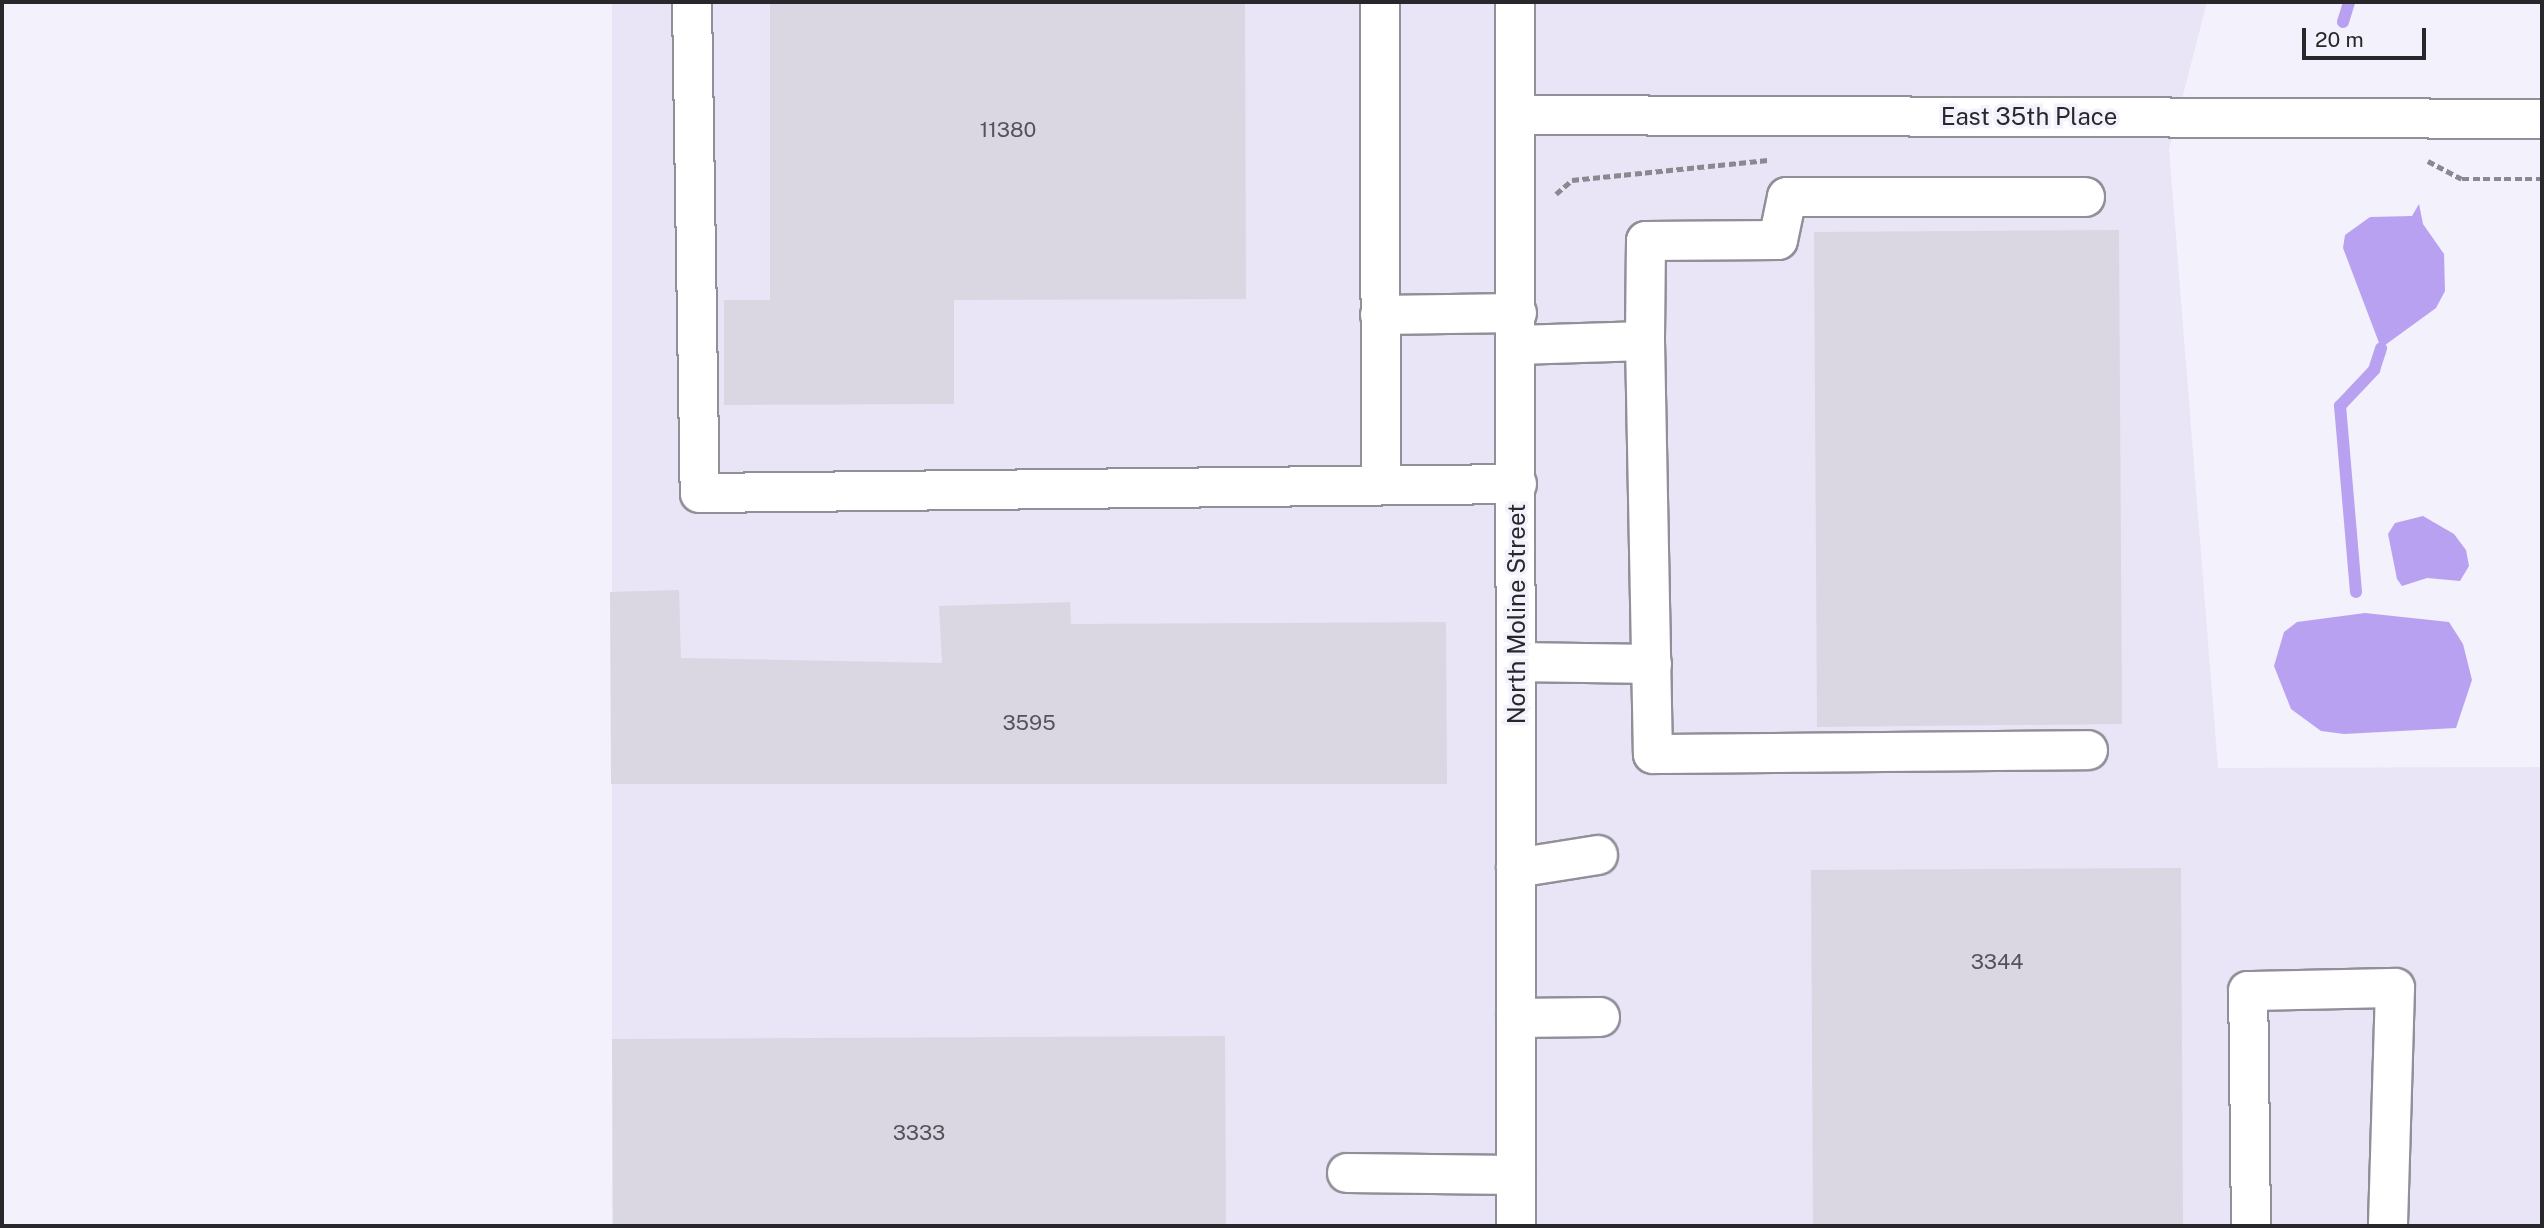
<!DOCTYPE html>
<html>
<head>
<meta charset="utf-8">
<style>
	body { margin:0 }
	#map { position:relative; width:2544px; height:1228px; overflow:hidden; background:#f3f1fb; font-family:"Public Sans",sans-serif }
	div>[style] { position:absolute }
	.built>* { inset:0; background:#e9e5f6 }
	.water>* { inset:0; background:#b9a1f1 }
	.stream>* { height:12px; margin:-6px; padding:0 6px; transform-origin:6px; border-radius:6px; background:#b9a1f1 }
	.building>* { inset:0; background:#dad7e2 }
	.path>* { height:4.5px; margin-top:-2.25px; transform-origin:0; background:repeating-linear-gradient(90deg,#8b8990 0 7px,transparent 0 10.5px) }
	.roads { filter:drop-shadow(2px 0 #918f98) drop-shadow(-2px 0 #918f98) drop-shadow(0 2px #918f98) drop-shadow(0 -2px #918f98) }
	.minor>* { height:38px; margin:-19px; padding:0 19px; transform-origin:19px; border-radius:19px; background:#fff }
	span { translate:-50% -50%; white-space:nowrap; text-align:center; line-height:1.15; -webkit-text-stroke:7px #f3f1fb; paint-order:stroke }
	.number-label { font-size:21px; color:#545359 }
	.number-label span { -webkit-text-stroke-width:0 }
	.street-label { font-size:24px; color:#28272b }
	.frame { position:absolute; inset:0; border:4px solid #28272b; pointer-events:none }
	.scale { position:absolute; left:2302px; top:28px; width:124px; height:32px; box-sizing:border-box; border:4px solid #28272b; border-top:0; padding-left:9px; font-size:21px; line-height:24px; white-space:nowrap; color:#28272b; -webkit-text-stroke:5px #f3f1fb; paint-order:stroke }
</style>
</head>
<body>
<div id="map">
	<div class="built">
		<i style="clip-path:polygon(612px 2px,2207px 2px,2169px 149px,2218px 768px,2542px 767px,2542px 1226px,612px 1226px)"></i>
	</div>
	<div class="water">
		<i style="clip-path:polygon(2419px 204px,2423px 224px,2444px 254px,2445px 291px,2436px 308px,2381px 348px,2343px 248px,2345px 235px,2370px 217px,2412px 216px)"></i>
		<i style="clip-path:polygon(2423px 516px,2454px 534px,2466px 550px,2469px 566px,2460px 581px,2427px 578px,2402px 586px,2397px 579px,2388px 534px,2395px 523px)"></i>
		<i style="clip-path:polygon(2365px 613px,2449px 622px,2463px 644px,2472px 680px,2456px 728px,2344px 734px,2321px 731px,2291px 709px,2274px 666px,2284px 632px,2297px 622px)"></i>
	</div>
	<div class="stream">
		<i style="left:2343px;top:22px;width:21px;rotate:-73deg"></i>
		<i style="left:2356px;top:592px;width:187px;rotate:-94.9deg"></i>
		<i style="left:2340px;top:406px;width:50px;rotate:-46.6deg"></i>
		<i style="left:2374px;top:370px;width:23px;rotate:-72deg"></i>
	</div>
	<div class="building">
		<i style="clip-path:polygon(770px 2px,1245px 2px,1246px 299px,954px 300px,954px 404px,724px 405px,724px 300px,770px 300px)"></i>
		<i style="clip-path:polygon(2119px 230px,2122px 724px,1817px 727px,1814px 232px)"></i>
		<i style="clip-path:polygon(679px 590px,681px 658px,942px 663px,939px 606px,1070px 602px,1071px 624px,1446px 622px,1447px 784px,611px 784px,610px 592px)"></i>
		<i style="clip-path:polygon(2181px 868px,2183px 1226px,1813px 1226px,1811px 870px)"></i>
		<i style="clip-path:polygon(1225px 1036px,1226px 1226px,613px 1226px,612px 1039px)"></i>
	</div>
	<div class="path">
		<i style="left:2428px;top:161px;width:38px;rotate:28deg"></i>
		<i style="left:2462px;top:179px;width:80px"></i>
		<i style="left:1556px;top:194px;width:21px;rotate:-41deg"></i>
		<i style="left:1572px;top:180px;width:197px;rotate:-5.8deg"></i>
	</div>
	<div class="roads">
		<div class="minor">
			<i style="left:692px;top:2px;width:491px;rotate:89.1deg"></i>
			<i style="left:700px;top:493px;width:817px;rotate:-0.63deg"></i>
			<i style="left:1380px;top:2px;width:482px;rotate:89.9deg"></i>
			<i style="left:1515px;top:2px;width:1224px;rotate:89.95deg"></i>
			<i style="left:1516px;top:115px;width:1026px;rotate:0.22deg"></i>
			<i style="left:2085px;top:197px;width:298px;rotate:180deg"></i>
			<i style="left:1787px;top:197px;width:44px;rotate:101.8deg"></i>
			<i style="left:1778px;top:240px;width:132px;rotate:179.6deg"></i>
			<i style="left:1646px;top:241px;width:100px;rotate:90.6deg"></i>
			<i style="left:1645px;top:341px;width:413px;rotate:88.9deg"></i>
			<i style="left:1653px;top:754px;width:435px;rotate:-0.5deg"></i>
			<i style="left:1380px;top:315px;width:137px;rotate:-0.8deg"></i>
			<i style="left:1517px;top:345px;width:128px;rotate:-1.8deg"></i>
			<i style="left:1517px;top:662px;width:135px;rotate:0.8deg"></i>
			<i style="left:1516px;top:868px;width:83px;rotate:-9deg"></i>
			<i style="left:1516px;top:1018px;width:84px;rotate:-0.7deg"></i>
			<i style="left:1347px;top:1173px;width:169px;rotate:0.7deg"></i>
			<i style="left:2251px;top:1226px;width:235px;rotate:-90.7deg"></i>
			<i style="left:2248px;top:991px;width:147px;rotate:-1.2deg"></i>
			<i style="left:2395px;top:988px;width:238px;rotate:91.7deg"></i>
		</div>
	</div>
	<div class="number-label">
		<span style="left:1008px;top:130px">11380</span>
		<span style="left:1029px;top:723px">3595</span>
		<span style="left:1997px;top:962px">3344</span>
		<span style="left:919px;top:1133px">3333</span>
	</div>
	<div class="street-label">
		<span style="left:2029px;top:117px">East 35th Place</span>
		<span style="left:1517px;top:614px;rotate:-90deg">North Moline Street</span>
	</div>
	<div class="frame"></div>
	<div class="scale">20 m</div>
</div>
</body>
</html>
